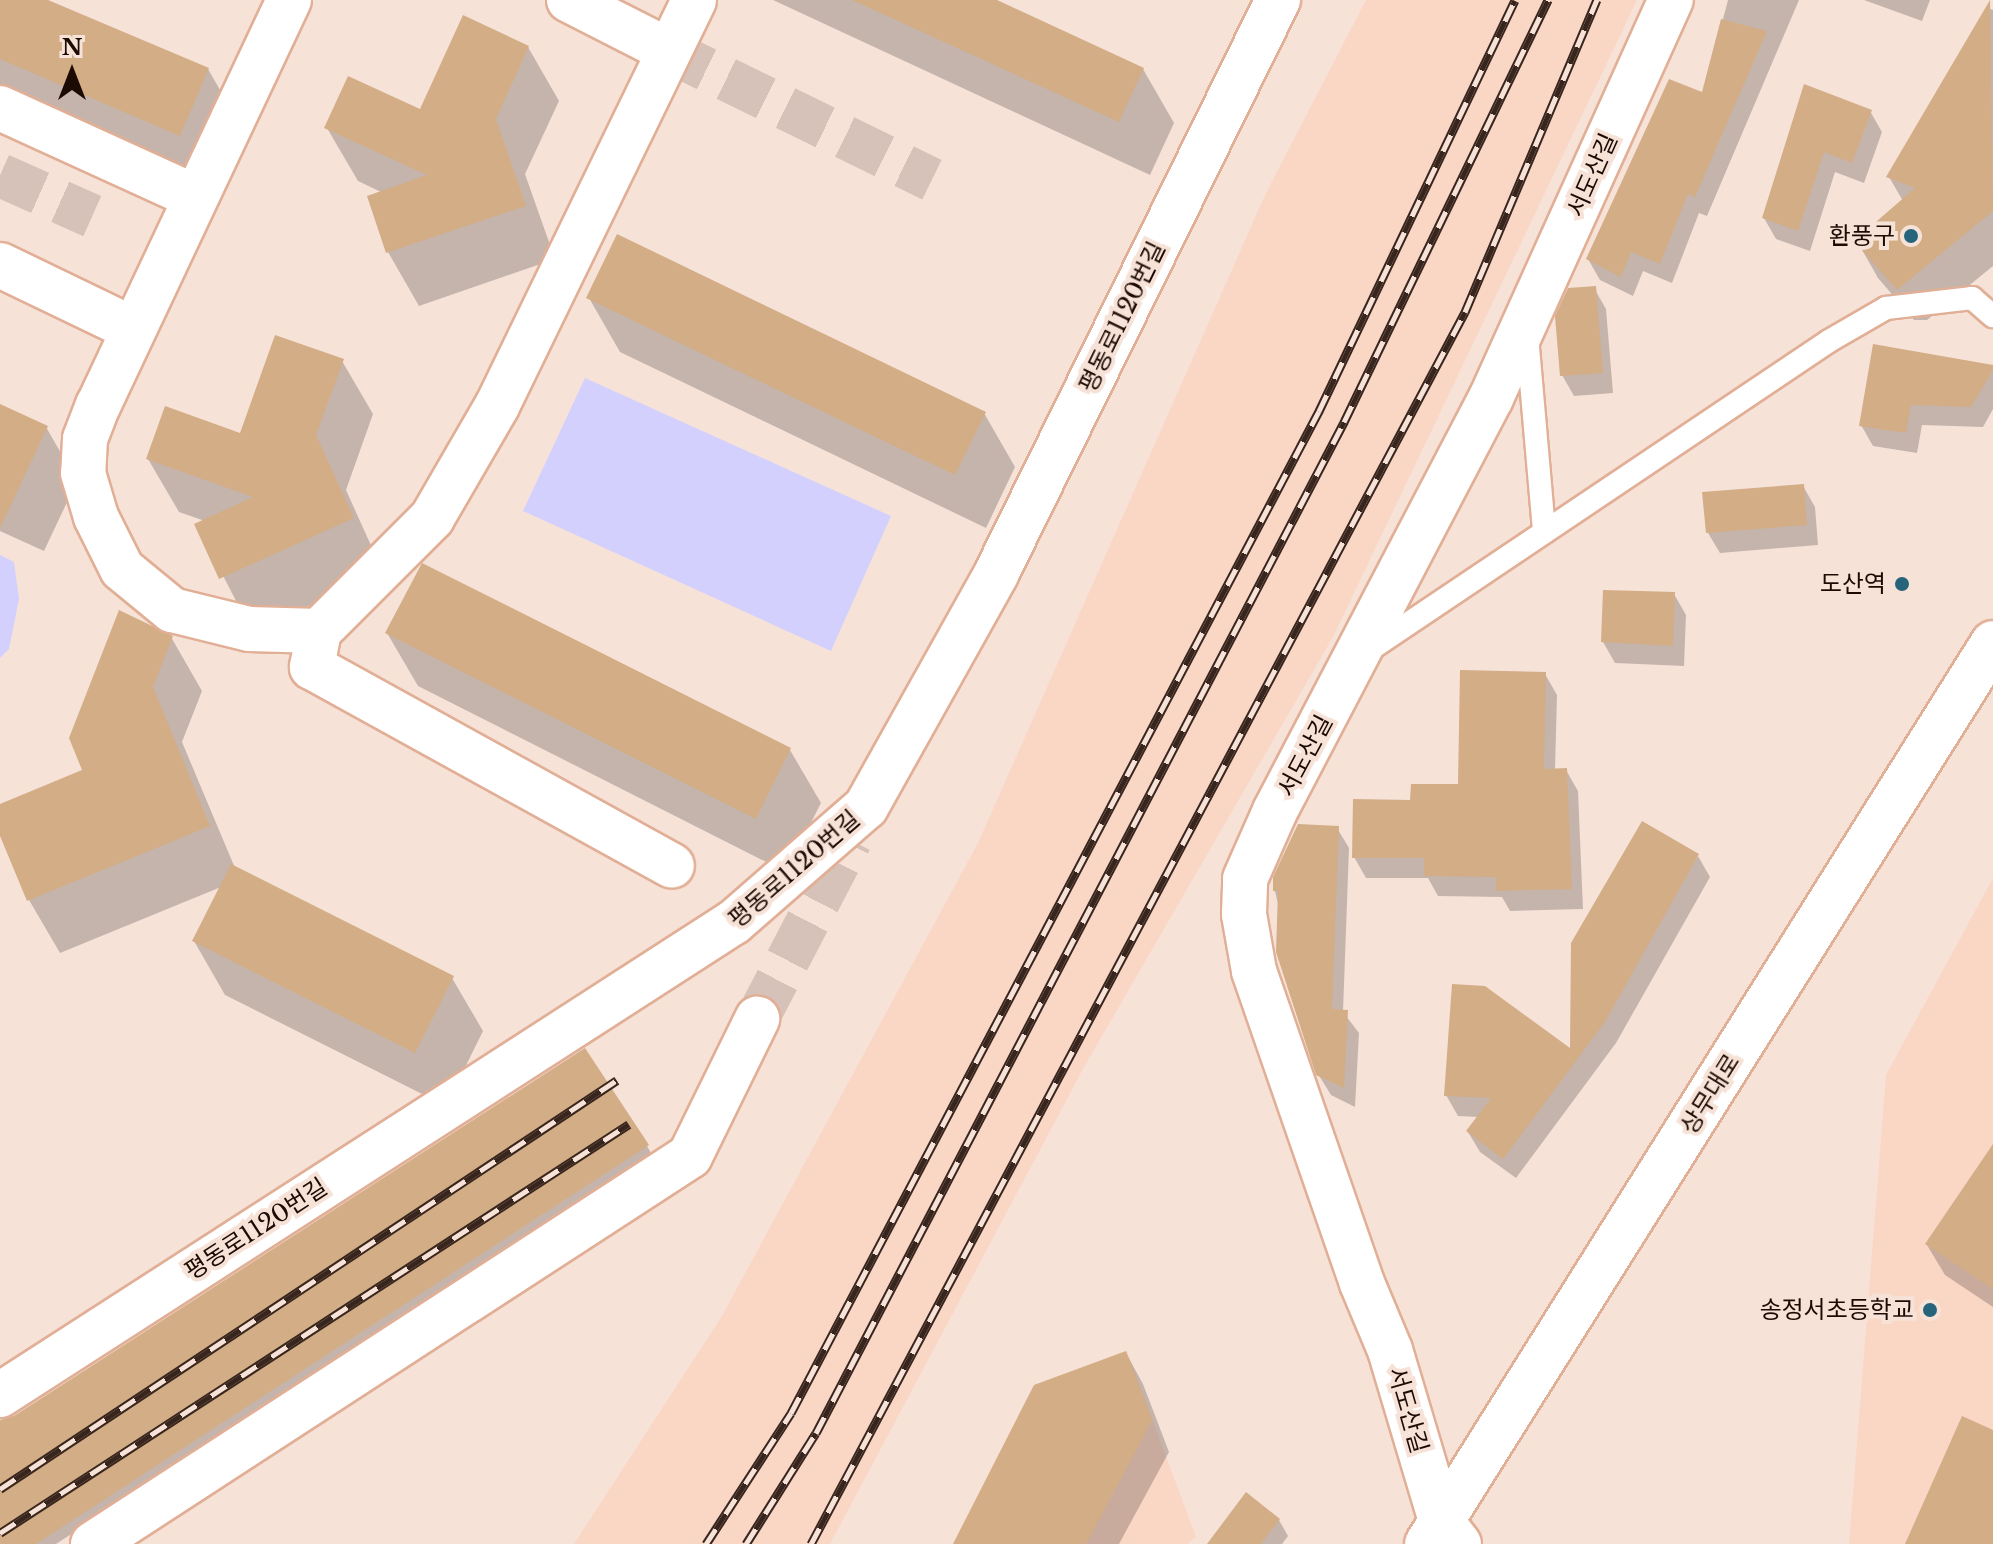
<!DOCTYPE html>
<html>
<head>
<meta charset="utf-8">
<style>
	body { margin:0 }
	#map { position:relative; width:1993px; height:1544px; overflow:hidden; background:#f7e2d8; font-family:"Libre Baskerville","Noto Sans KR",serif }
	div>[style] { position:absolute }
	.built>* { inset:0; background:#fad6c5 }
	.green>* { inset:0; background:#d3d0fe }
	.shadow>* { inset:0; background:#0003 }
	.building>* { inset:0; background:#d2ad86 }
	.street-tunnel>* { height:44px; margin-top:-22px; transform-origin:0; background:repeating-linear-gradient(90deg,#d6c2b8 0 44px,transparent 0 66px) }
	.roads { filter:drop-shadow(2px 0 #e1af96) drop-shadow(-2px 0 #e1af96) drop-shadow(0 2px #e1af96) drop-shadow(0 -2px #e1af96) }
	.lane>* { height:22px; margin:-11px; padding:0 11px; transform-origin:11px; border-radius:11px; background:#fff }
	.street>* { height:44px; margin:-22px; padding:0 22px; transform-origin:22px; border-radius:22px; background:#fff }
	.secondary>* { height:44px; margin:-22px; padding:0 22px; transform-origin:22px; border-radius:22px; background:#fff }
	.rail>* { height:9px; margin-top:-4.5px; transform-origin:0; background:repeating-linear-gradient(90deg,#f7e2d8 0 18px,#38261e 0 36px); box-sizing:border-box; border-block:2px solid #38261e }
	.dots>* { width:22px; height:22px; translate:-50% -50%; box-sizing:border-box; border:4px solid #f7e2d8; border-radius:50% }
	span { translate:-50% -50%; white-space:nowrap; text-align:center; line-height:1.15; -webkit-text-stroke:8px #f7e2d8; paint-order:stroke }
	.street-label { font-size:24px; color:#1c0b03 }
	.poi-label { font-size:24px; color:#1c0b03 }
	.right { translate:-100% -50%; text-align:right }
	.north { position:absolute; left:32px; top:32px; width:80px; height:80px; -webkit-text-stroke:6px #f7e2d8; paint-order:stroke; rotate:0deg; font-size:22px; font-weight:700; line-height:32px; text-align:center; color:#1c0b03 }
	.north::after { content:''; display:block; margin:auto; width:28px; height:36px; background:#1c0b03; clip-path:polygon(50% 0,100% 100%,50% 72%,0 100%) }
</style>
</head>
<body>
<div id="map">
	<div class="built">
		<i style="clip-path:polygon(1366px 0,1637px 0,1333px 637px,1084px 1067px,830px 1544px,574px 1544px,722px 1316px,978px 843px,1266px 193px)"></i>
		<i style="clip-path:polygon(1993px 878px,1993px 1544px,1849px 1544px,1886px 1075px)"></i>
		<i style="clip-path:polygon(1127px 1351px,1196px 1537px,1188px 1544px,953px 1544px,1034px 1385px)"></i>
	</div>
	<div class="green">
		<i style="clip-path:polygon(585px 378px,891px 516px,831px 651px,523px 511px)"></i>
		<i style="clip-path:polygon(0 555px,14px 562px,19px 599px,9px 649px,0 658px)"></i>
	</div>
	<div class="shadow">
		<i style="clip-path:polygon(0 0,43px 0,208px 69px,239px 123px,210px 189px,0 98px)"></i>
		<i style="clip-path:polygon(773px 0,992px 0,1143px 69px,1174px 123px,1150px 175px)"></i>
		<i style="clip-path:polygon(1728px 0,1799px 0,1707px 216px,1699px 213px,1672px 283px,1643px 271px,1633px 296px,1600px 280px,1588px 259px,1703px 95px)"></i>
		<i style="clip-path:polygon(1864px 0,1930px 0,1922px 21px)"></i>
		<i style="clip-path:polygon(1988px 8px,1993px 10px,1993px 266px,1927px 320px,1914px 320px,1878px 278px,1857px 241px,1903px 201px,1889px 177px)"></i>
		<i style="clip-path:polygon(528px 47px,559px 101px,525px 174px,555px 259px,419px 306px,388px 252px,369px 198px,383px 193px,358px 181px,327px 128px,421px 112px)"></i>
		<i style="clip-path:polygon(1805px 87px,1870px 111px,1882px 132px,1864px 183px,1835px 172px,1810px 251px,1776px 239px,1764px 218px)"></i>
		<i style="clip-path:polygon(1594px 288px,1606px 309px,1613px 393px,1574px 396px,1562px 375px)"></i>
		<i style="clip-path:polygon(589px 298px,984px 413px,1015px 467px,986px 528px,620px 352px)"></i>
		<i style="clip-path:polygon(342px 361px,373px 414px,346px 490px,383px 572px,252px 632px,197px 525px,205px 521px,179px 512px,148px 459px,241px 435px)"></i>
		<i style="clip-path:polygon(1993px 367px,1993px 409px,1983px 427px,1922px 425px,1917px 453px,1873px 446px,1861px 425px)"></i>
		<i style="clip-path:polygon(0 406px,46px 427px,77px 481px,44px 551px,0 531px)"></i>
		<i style="clip-path:polygon(1803px 486px,1815px 507px,1818px 545px,1720px 553px,1708px 533px)"></i>
		<i style="clip-path:polygon(1674px 594px,1686px 615px,1684px 666px,1615px 663px,1603px 642px)"></i>
		<i style="clip-path:polygon(387px 633px,790px 750px,821px 803px,786px 872px,418px 686px)"></i>
		<i style="clip-path:polygon(171px 637px,202px 691px,182px 742px,235px 868px,452px 978px,483px 1031px,446px 1106px,225px 995px,194px 941px,221px 887px,60px 953px,29px 900px,0 831px,0 806px,85px 771px)"></i>
		<i style="clip-path:polygon(1545px 674px,1557px 695px,1555px 770px,1566px 770px,1578px 791px,1583px 909px,1510px 911px,1502px 897px,1438px 896px,1428px 878px,1366px 878px,1354px 857px,1412px 802px,1460px 786px)"></i>
		<i style="clip-path:polygon(1337px 828px,1349px 848px,1343px 1012px,1359px 1033px,1355px 1107px,1331px 1095px,1318px 1074px,1275px 891px)"></i>
		<i style="clip-path:polygon(1698px 856px,1710px 877px,1616px 1043px,1516px 1178px,1480px 1152px,1468px 1132px,1479px 1117px,1458px 1116px,1446px 1095px,1572px 1051px)"></i>
		<i style="clip-path:polygon(647px 1146px,652px 1155px,56px 1544px,0 1544px,0 1422px)"></i>
		<i style="clip-path:polygon(1993px 1148px,1993px 1307px,1945px 1275px,1927px 1245px)"></i>
		<i style="clip-path:polygon(1126px 1353px,1143px 1384px,1169px 1452px,1119px 1544px,965px 1544px)"></i>
		<i style="clip-path:polygon(1279px 1520px,1288px 1536px,1282px 1544px,1209px 1544px)"></i>
	</div>
	<div class="building">
		<i style="clip-path:polygon(0 0,48px 0,209px 68px,180px 136px,0 59px)"></i>
		<i style="clip-path:polygon(852px 0,997px 0,1144px 68px,1119px 122px)"></i>
		<i style="clip-path:polygon(1990px 0,1993px 211px,1897px 290px,1854px 241px,1915px 188px,1886px 177px)"></i>
		<i style="clip-path:polygon(463px 15px,529px 46px,496px 119px,526px 206px,386px 253px,367px 196px,427px 175px,324px 128px,348px 76px,420px 109px)"></i>
		<i style="clip-path:polygon(1721px 19px,1767px 31px,1695px 197px,1688px 194px,1660px 264px,1631px 252px,1621px 277px,1586px 259px,1669px 79px,1702px 92px)"></i>
		<i style="clip-path:polygon(1804px 84px,1872px 110px,1852px 163px,1824px 152px,1798px 231px,1762px 218px)"></i>
		<i style="clip-path:polygon(617px 234px,986px 412px,955px 475px,586px 298px)"></i>
		<i style="clip-path:polygon(1596px 286px,1603px 373px,1560px 376px,1555px 316px,1568px 288px)"></i>
		<i style="clip-path:polygon(275px 335px,344px 359px,316px 435px,354px 518px,219px 579px,194px 524px,253px 497px,146px 459px,165px 406px,240px 433px)"></i>
		<i style="clip-path:polygon(1873px 344px,1993px 365px,1993px 370px,1971px 407px,1911px 405px,1906px 433px,1859px 426px)"></i>
		<i style="clip-path:polygon(0 404px,48px 426px,0 528px)"></i>
		<i style="clip-path:polygon(1804px 484px,1807px 525px,1706px 533px,1702px 492px)"></i>
		<i style="clip-path:polygon(422px 563px,791px 748px,756px 819px,385px 633px)"></i>
		<i style="clip-path:polygon(1603px 590px,1675px 592px,1673px 646px,1601px 642px)"></i>
		<i style="clip-path:polygon(119px 610px,173px 636px,153px 687px,210px 826px,27px 901px,0 836px,0 804px,82px 770px,69px 738px)"></i>
		<i style="clip-path:polygon(1460px 670px,1546px 672px,1544px 769px,1567px 768px,1572px 889px,1496px 891px,1496px 877px,1424px 876px,1424px 858px,1352px 858px,1353px 799px,1410px 800px,1411px 784px,1458px 784px)"></i>
		<i style="clip-path:polygon(1642px 821px,1699px 854px,1605px 1022px,1503px 1159px,1466px 1131px,1491px 1098px,1444px 1096px,1452px 984px,1485px 986px,1570px 1048px,1571px 943px)"></i>
		<i style="clip-path:polygon(1298px 824px,1339px 826px,1332px 1009px,1348px 1010px,1344px 1088px,1316px 1075px,1276px 952px,1278px 891px,1273px 891px,1273px 877px)"></i>
		<i style="clip-path:polygon(231px 864px,454px 976px,415px 1053px,192px 941px)"></i>
		<i style="clip-path:polygon(585px 1048px,649px 1145px,36px 1544px,0 1544px,0 1420px,14px 1416px)"></i>
		<i style="clip-path:polygon(1993px 1144px,1993px 1289px,1925px 1244px)"></i>
		<i style="clip-path:polygon(1126px 1351px,1152px 1420px,1086px 1544px,953px 1544px,1034px 1385px)"></i>
		<i style="clip-path:polygon(1962px 1416px,1993px 1430px,1993px 1544px,1905px 1544px)"></i>
		<i style="clip-path:polygon(1246px 1492px,1280px 1519px,1261px 1544px,1207px 1544px)"></i>
	</div>
	<div class="street-tunnel">
		<i style="left:667px;top:50px;width:295px;rotate:26.1deg"></i>
		<i style="left:0;top:175px;width:101px;rotate:24deg"></i>
		<i style="left:757px;top:1019px;width:202px;rotate:-62.5deg"></i>
	</div>
	<div class="roads">
		<div class="lane">
			<i style="left:1527px;top:336px;width:197px;rotate:85deg"></i>
			<i style="left:1369px;top:650px;width:554px;rotate:-33.89deg"></i>
			<i style="left:1829px;top:341px;width:66px;rotate:-30.1deg"></i>
			<i style="left:1886px;top:308px;width:87px;rotate:-6.6deg"></i>
			<i style="left:1972px;top:298px;width:28px;rotate:41deg"></i>
		</div>
		<div class="street">
			<i style="left:289px;top:0;width:448px;rotate:115.2deg"></i>
			<i style="left:98px;top:405px;width:36px;rotate:111deg"></i>
			<i style="left:85px;top:439px;width:34px;rotate:93deg"></i>
			<i style="left:83px;top:473px;width:46px;rotate:73.5deg"></i>
			<i style="left:96px;top:517px;width:58px;rotate:63.4deg"></i>
			<i style="left:122px;top:569px;width:65px;rotate:39.4deg"></i>
			<i style="left:172px;top:610px;width:79px;rotate:13.9deg"></i>
			<i style="left:249px;top:629px;width:70px;rotate:1.6deg"></i>
			<i style="left:319px;top:631px;width:160px;rotate:-45deg"></i>
			<i style="left:432px;top:518px;width:129px;rotate:-59.9deg"></i>
			<i style="left:497px;top:406px;width:451px;rotate:-64.1deg"></i>
			<i style="left:569px;top:0;width:110px;rotate:27deg"></i>
			<i style="left:0;top:108px;width:214px;rotate:24.5deg"></i>
			<i style="left:0;top:265px;width:148px;rotate:25.7deg"></i>
			<i style="left:319px;top:631px;width:37px;rotate:101deg"></i>
			<i style="left:312px;top:667px;width:411px;rotate:28.9deg"></i>
			<i style="left:0;top:1395px;width:873px;rotate:-32.8deg"></i>
			<i style="left:734px;top:922px;width:175px;rotate:-41.1deg"></i>
			<i style="left:866px;top:807px;width:267px;rotate:-60.8deg"></i>
			<i style="left:996px;top:574px;width:640px;rotate:-63.84deg"></i>
			<i style="left:93px;top:1544px;width:712px;rotate:-33.02deg"></i>
			<i style="left:690px;top:1156px;width:153px;rotate:-63.9deg"></i>
			<i style="left:1459px;top:1544px;width:29px;rotate:-128deg"></i>
			<i style="left:1441px;top:1521px;width:178px;rotate:-106.6deg"></i>
			<i style="left:1390px;top:1350px;width:73px;rotate:-112.7deg"></i>
			<i style="left:1362px;top:1283px;width:330px;rotate:-109.1deg"></i>
			<i style="left:1254px;top:971px;width:58px;rotate:-100deg"></i>
			<i style="left:1244px;top:914px;width:35px;rotate:-88deg"></i>
			<i style="left:1245px;top:879px;width:74px;rotate:-66.2deg"></i>
			<i style="left:1275px;top:811px;width:466px;rotate:-62.4deg"></i>
			<i style="left:1491px;top:398px;width:437px;rotate:-65.7deg"></i>
		</div>
		<div class="secondary">
			<i style="left:1427px;top:1544px;width:1064px;rotate:-57.86deg"></i>
		</div>
	</div>
	<div class="rail">
		<i style="left:0;top:1489px;width:740px;rotate:-33.54deg"></i>
		<i style="left:0;top:1533px;width:750px;rotate:-33.03deg"></i>
		<i style="left:706px;top:1544px;width:156px;rotate:-57deg"></i>
		<i style="left:791px;top:1413px;width:1133px;rotate:-62.21deg"></i>
		<i style="left:1319px;top:411px;width:455px;rotate:-64.5deg"></i>
		<i style="left:746px;top:1544px;width:131px;rotate:-57.8deg"></i>
		<i style="left:816px;top:1433px;width:1141px;rotate:-62.42deg"></i>
		<i style="left:1344px;top:422px;width:469px;rotate:-64.2deg"></i>
		<i style="left:811px;top:1544px;width:1395px;rotate:-62.04deg"></i>
		<i style="left:1465px;top:312px;width:339px;rotate:-67.1deg"></i>
	</div>
	<div class="dots">
		<i style="left:1911px;top:236px;background:#27637b"></i>
		<i style="left:1902px;top:584px;background:#27637b"></i>
		<i style="left:1930px;top:1310px;background:#27637b"></i>
	</div>
	<div class="street-label">
		<span style="left:1592px;top:175px;rotate:-66deg">서도산길</span>
		<span style="left:1122px;top:317px;rotate:-64deg">평동로1120번길</span>
		<span style="left:1305px;top:756px;rotate:-62deg">서도산길</span>
		<span style="left:794px;top:869px;rotate:-41deg">평동로1120번길</span>
		<span style="left:1710px;top:1094px;rotate:-58deg">상무대로</span>
		<span style="left:256px;top:1229px;rotate:-33deg">평동로1120번길</span>
		<span style="left:1408px;top:1410px;rotate:74deg">서도산길</span>
	</div>
	<div class="poi-label">
		<span class="right" style="left:1895px;top:236px">환풍구</span>
		<span class="right" style="left:1886px;top:584px">도산역</span>
		<span class="right" style="left:1914px;top:1310px">송정서초등학교</span>
	</div>
	<div class="north">N</div>
</div>
</body>
</html>
